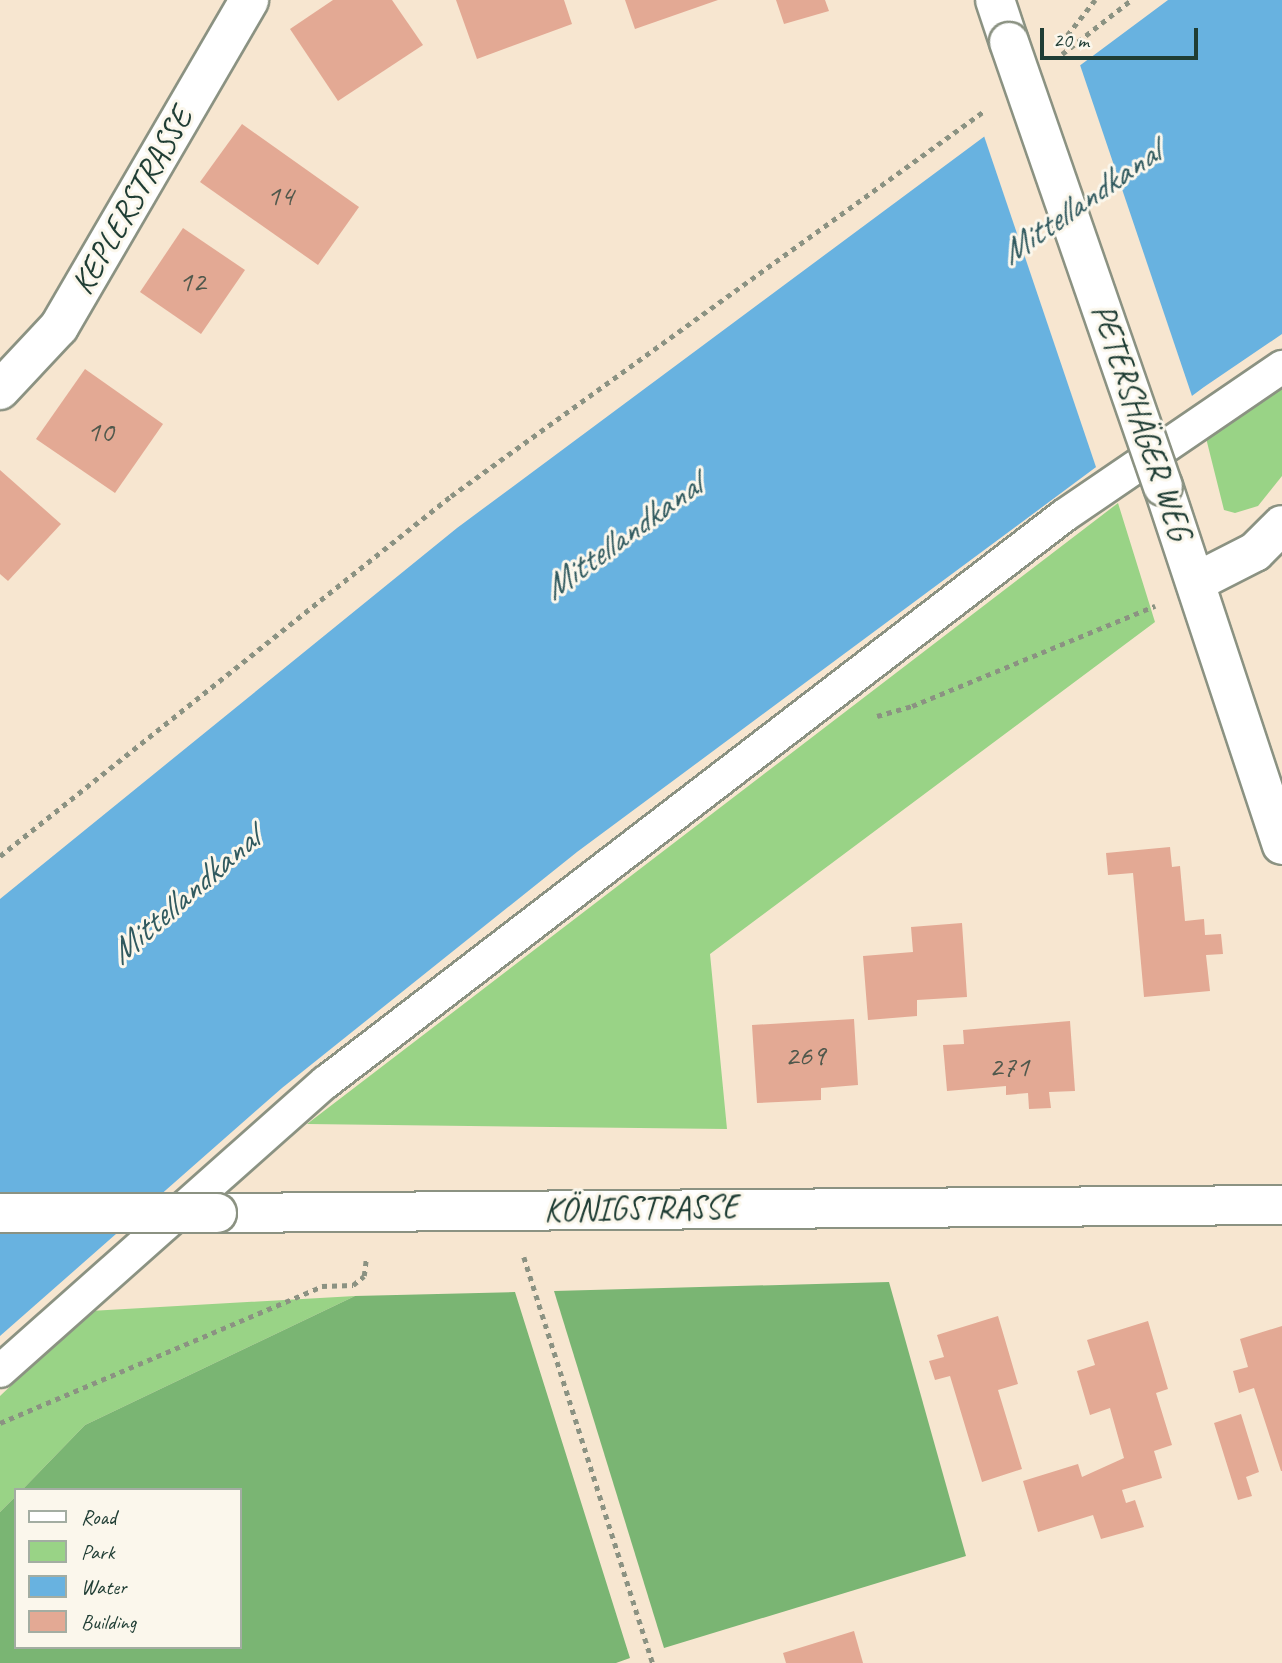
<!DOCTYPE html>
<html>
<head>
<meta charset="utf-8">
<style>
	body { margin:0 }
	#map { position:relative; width:1282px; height:1663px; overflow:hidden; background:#f7e6d0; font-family:Caveat,sans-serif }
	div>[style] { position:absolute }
	.green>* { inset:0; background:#99d386 }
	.forest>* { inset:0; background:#7ab573 }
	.water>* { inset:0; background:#68b2e0 }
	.pier>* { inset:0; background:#f7e6d0 }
	.building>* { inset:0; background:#e3a994 }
	.path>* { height:4.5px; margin-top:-2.25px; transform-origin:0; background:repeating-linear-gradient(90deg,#8b9282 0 5px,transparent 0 10px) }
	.roads { filter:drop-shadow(2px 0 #8b9282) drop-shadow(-2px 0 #8b9282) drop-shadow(0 2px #8b9282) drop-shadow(0 -2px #8b9282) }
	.lane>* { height:32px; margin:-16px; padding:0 16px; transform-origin:16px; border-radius:16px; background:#fff }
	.street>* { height:38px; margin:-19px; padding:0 19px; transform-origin:19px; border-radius:19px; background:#fff }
	.secondary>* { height:38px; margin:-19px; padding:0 19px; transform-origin:19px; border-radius:19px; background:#fff }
	.bridges { filter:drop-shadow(2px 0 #8b9282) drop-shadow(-2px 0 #8b9282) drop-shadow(0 2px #8b9282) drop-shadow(0 -2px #8b9282) }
	.secondary-bridge>* { height:38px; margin:-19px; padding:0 19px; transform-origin:19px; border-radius:19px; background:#fff }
	span { translate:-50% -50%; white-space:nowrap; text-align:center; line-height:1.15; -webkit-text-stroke:6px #fbf7ec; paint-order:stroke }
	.number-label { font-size:30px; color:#50584c }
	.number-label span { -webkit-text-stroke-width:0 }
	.street-label { font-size:33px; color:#1f3d34 }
	.water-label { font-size:35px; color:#315a5f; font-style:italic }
	.legend { position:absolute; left:14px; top:1488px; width:228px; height:161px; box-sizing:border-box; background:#fbf7ec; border:2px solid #a3ada2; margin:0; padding:9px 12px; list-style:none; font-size:21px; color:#1f3d34 }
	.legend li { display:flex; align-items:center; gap:14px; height:35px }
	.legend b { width:35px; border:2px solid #a3ada2 }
	.scale { position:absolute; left:1040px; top:28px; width:158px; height:32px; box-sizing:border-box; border:4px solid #1f3d34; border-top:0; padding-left:9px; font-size:21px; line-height:24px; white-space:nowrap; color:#1f3d34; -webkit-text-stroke:5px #fbf7ec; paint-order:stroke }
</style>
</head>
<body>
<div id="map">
	<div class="green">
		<i style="clip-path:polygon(1282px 383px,1282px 476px,1258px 506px,1235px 513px,1224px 510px,1205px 434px)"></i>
		<i style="clip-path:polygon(1118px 503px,1155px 622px,710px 954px,727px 1129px,307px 1124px)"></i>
		<i style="clip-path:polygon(355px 1296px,85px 1425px,22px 1490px,16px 1490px,16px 1496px,0 1512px,0 1396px,90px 1311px)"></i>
	</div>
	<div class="forest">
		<i style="clip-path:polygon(889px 1282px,966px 1556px,664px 1648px,554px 1291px)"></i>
		<i style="clip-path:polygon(515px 1292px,630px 1658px,616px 1663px,0 1663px,0 1512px,16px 1496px,16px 1647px,240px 1647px,240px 1490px,22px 1490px,85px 1425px,355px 1296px)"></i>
	</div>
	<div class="water">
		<i style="clip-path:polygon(1168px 0,1282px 0,1282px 334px,1204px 387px,577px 852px,282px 1088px,0 1336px,0 899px,457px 528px)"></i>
	</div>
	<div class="pier">
		<i style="clip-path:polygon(1079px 62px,1193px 399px,1097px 470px,983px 133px)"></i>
	</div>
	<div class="building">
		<i style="clip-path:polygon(333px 0,392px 0,423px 45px,338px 101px,290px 29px)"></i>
		<i style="clip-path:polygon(456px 0,564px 0,572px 24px,477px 59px)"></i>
		<i style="clip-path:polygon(625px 0,718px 0,635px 29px)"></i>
		<i style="clip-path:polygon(776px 0,825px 0,829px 11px,784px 24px)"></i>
		<i style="clip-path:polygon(242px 124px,359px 207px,318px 265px,200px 182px)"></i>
		<i style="clip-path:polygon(183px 228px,245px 270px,201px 334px,140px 292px)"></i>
		<i style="clip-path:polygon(85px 369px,163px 424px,115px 493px,36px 439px)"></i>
		<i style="clip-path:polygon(0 470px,61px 524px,8px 581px,0 574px)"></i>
		<i style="clip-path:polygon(1170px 847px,1172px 867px,1180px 866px,1185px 921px,1204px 919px,1205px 935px,1221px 934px,1223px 954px,1206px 955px,1210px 991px,1144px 997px,1133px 873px,1108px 875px,1106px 853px)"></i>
		<i style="clip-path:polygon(962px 923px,967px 997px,917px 1000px,917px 1016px,868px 1020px,863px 956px,913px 952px,911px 927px)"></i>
		<i style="clip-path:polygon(854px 1019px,858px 1085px,821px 1088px,821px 1100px,757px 1103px,752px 1025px)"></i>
		<i style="clip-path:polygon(1070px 1021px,1075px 1091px,1049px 1092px,1051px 1108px,1029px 1109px,1028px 1093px,1006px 1095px,1006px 1086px,947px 1091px,943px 1045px,964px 1044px,963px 1030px)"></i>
		<i style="clip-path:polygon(998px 1316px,1018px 1384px,998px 1390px,1022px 1469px,982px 1482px,950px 1376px,935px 1380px,929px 1361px,944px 1357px,937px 1335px)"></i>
		<i style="clip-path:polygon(1148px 1321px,1168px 1389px,1156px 1393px,1172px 1445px,1154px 1451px,1162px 1478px,1122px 1490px,1126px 1503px,1135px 1500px,1144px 1527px,1101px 1539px,1093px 1515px,1038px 1532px,1023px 1481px,1078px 1464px,1082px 1477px,1124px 1458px,1110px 1408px,1090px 1415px,1077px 1371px,1095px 1365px,1087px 1340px)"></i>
		<i style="clip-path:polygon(1282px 1326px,1282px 1471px,1281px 1471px,1254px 1388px,1239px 1393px,1233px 1371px,1248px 1367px,1240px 1339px)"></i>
		<i style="clip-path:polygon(1241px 1414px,1259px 1472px,1246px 1477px,1252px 1496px,1238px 1500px,1214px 1423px)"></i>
		<i style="clip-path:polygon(854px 1631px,863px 1663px,786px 1663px,783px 1653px)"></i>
	</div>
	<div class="path">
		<i style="left:1061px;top:43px;width:55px;rotate:-51.7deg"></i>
		<i style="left:1062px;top:54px;width:88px;rotate:-38deg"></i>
		<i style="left:877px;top:716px;width:36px;rotate:-16deg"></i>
		<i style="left:912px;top:706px;width:263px;rotate:-22.4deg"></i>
		<i style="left:0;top:856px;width:577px;rotate:-38.6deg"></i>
		<i style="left:451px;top:496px;width:658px;rotate:-35.84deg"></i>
		<i style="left:524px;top:1257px;width:426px;rotate:72.4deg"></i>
		<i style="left:0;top:1423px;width:350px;rotate:-23deg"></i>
		<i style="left:322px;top:1286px;width:31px;rotate:-2deg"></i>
		<i style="left:353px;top:1285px;width:14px;rotate:-39deg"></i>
		<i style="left:364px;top:1276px;width:17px;rotate:-83deg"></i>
	</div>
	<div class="roads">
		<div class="lane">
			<i style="left:0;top:1371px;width:436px;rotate:-41.6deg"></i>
			<i style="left:326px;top:1082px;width:931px;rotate:-37.5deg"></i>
			<i style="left:1065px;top:515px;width:263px;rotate:-34.3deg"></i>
		</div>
		<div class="street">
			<i style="left:0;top:390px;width:86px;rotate:-46.9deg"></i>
			<i style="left:59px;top:327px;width:378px;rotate:-59.8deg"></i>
			<i style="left:1196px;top:582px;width:66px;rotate:-27deg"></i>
			<i style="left:1255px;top:552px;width:38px;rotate:-45deg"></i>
		</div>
		<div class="secondary">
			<i style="left:995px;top:0;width:44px;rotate:71.6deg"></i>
			<i style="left:1163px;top:486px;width:378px;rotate:71.7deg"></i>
			<i style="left:217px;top:1213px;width:1065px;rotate:-0.43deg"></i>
		</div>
	</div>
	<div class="bridges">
		<div class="secondary-bridge">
			<i style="left:1009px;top:42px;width:470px;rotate:70.9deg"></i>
			<i style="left:0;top:1213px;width:217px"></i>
		</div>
	</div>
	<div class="number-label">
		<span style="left:280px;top:195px">14</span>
		<span style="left:192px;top:281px">12</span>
		<span style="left:100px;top:431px">10</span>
		<span style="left:805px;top:1055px">269</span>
		<span style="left:1009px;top:1066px">271</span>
	</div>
	<div class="street-label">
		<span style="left:132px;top:201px;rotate:-60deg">KEPLERSTRASSE</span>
		<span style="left:1141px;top:422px;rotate:71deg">PETERSHÄGER WEG</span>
		<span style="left:641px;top:1209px;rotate:-1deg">KÖNIGSTRASSE</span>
	</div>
	<div class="water-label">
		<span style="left:1080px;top:203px;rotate:-35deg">Mittellandkanal</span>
		<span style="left:622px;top:537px;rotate:-36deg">Mittellandkanal</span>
		<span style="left:184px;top:896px;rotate:-41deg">Mittellandkanal</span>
	</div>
	<ul class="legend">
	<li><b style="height:9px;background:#fff"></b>Road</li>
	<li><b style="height:19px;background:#99d386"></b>Park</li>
	<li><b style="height:19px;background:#68b2e0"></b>Water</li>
	<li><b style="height:19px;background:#e3a994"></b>Building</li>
	</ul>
	<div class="scale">20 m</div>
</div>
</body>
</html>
